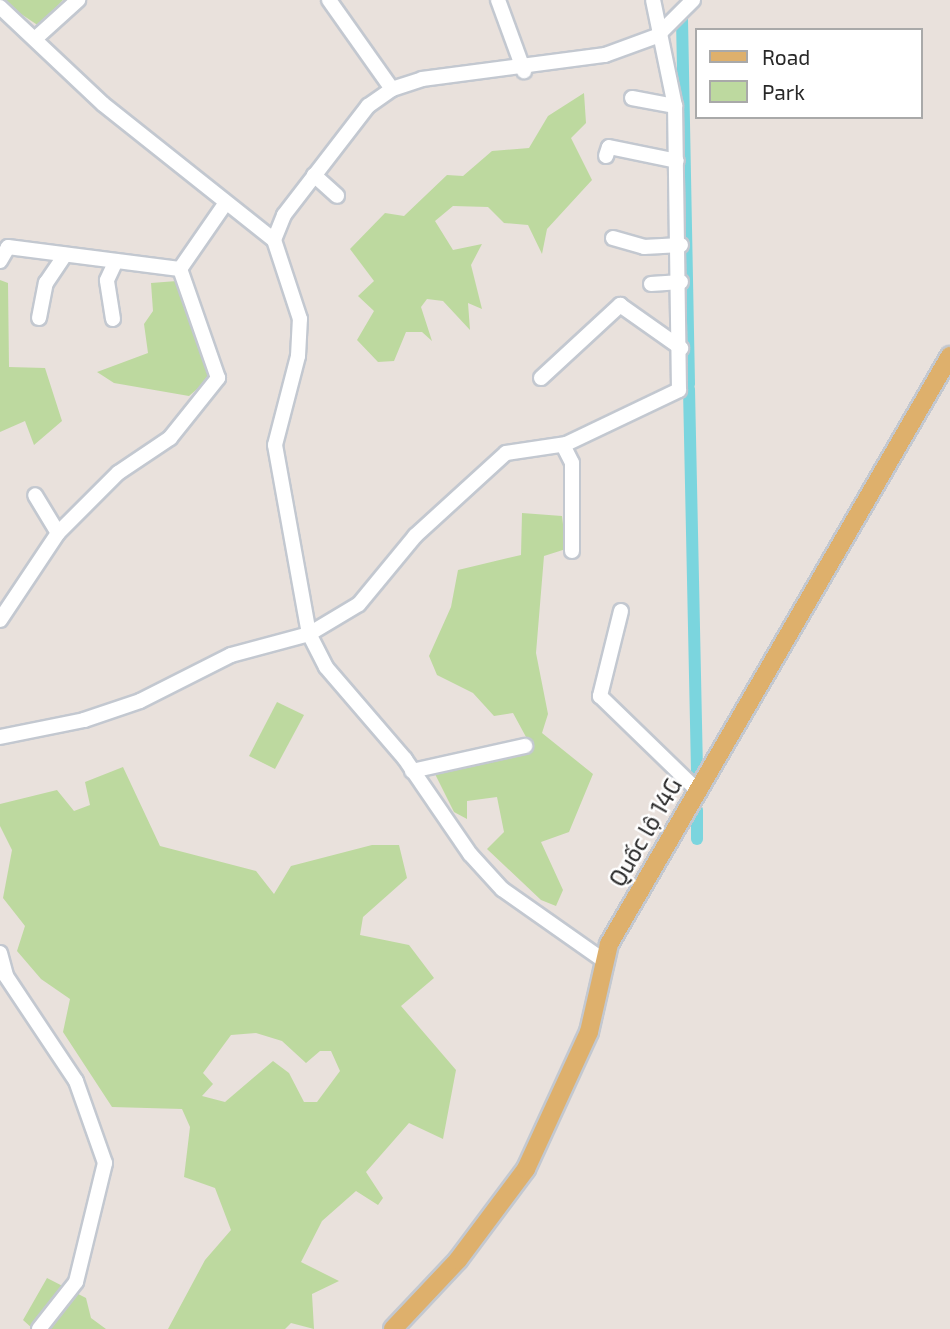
<!DOCTYPE html>
<html>
<head>
<meta charset="utf-8">
<style>
	body { margin:0 }
	#map { position:relative; width:950px; height:1329px; overflow:hidden; background:#e9e1dc; font-family:"Exo 2",sans-serif }
	div>[style] { position:absolute }
	.green>* { inset:0; background:#bdd99f }
	.canal>* { height:12px; margin:-6px; padding:0 6px; transform-origin:6px; border-radius:6px; background:#7bd5de }
	.roads { filter:drop-shadow(2px 0 #c3c8d0) drop-shadow(-2px 0 #c3c8d0) drop-shadow(0 2px #c3c8d0) drop-shadow(0 -2px #c3c8d0) }
	.minor>* { height:14px; margin:-7px; padding:0 7px; transform-origin:7px; border-radius:7px; background:#fff }
	.major>* { height:18px; margin:-9px; padding:0 9px; transform-origin:9px; border-radius:9px; background:#deb06c }
	span { translate:-50% -50%; white-space:nowrap; text-align:center; line-height:1.15; -webkit-text-stroke:5px #fff; paint-order:stroke }
	.street-label { font-size:23px; color:#282828 }
	.legend { position:absolute; left:695px; top:28px; width:228px; height:91px; box-sizing:border-box; background:#fff; border:2px solid #a9a9a9; margin:0; padding:9px 12px; list-style:none; font-size:21px; color:#282828 }
	.legend li { display:flex; align-items:center; gap:14px; height:35px }
	.legend b { width:35px; border:2px solid #a9a9a9 }
</style>
</head>
<body>
<div id="map">
	<div class="green">
		<i style="clip-path:polygon(0 0,63px 0,39px 26px)"></i>
		<i style="clip-path:polygon(584px 93px,586px 123px,571px 138px,592px 180px,547px 229px,542px 254px,528px 225px,504px 223px,488px 207px,453px 206px,435px 221px,453px 250px,482px 244px,471px 265px,482px 309px,468px 303px,470px 330px,443px 301px,427px 299px,421px 307px,432px 341px,422px 332px,406px 332px,394px 361px,378px 362px,357px 340px,374px 311px,358px 296px,374px 281px,350px 249px,385px 213px,404px 216px,447px 175px,463px 176px,492px 151px,529px 148px,548px 116px)"></i>
		<i style="clip-path:polygon(0 280px,8px 283px,9px 367px,45px 368px,62px 421px,34px 445px,25px 421px,0 432px)"></i>
		<i style="clip-path:polygon(177px 281px,210px 378px,189px 396px,114px 383px,97px 372px,148px 353px,144px 324px,153px 311px,151px 283px)"></i>
		<i style="clip-path:polygon(522px 513px,562px 516px,566px 549px,544px 556px,536px 653px,548px 714px,542px 733px,593px 774px,569px 832px,541px 842px,563px 890px,556px 906px,541px 900px,487px 849px,504px 832px,497px 797px,467px 801px,467px 819px,454px 812px,435px 774px,532px 748px,513px 713px,494px 716px,473px 693px,437px 675px,429px 656px,451px 607px,458px 570px,521px 555px)"></i>
		<i style="clip-path:polygon(277px 702px,304px 715px,275px 769px,249px 756px)"></i>
		<i style="clip-path:polygon(evenodd,123px 767px,160px 846px,256px 871px,274px 894px,291px 866px,372px 845px,399px 845px,407px 878px,363px 917px,360px 935px,409px 945px,434px 978px,401px 1006px,456px 1070px,443px 1139px,409px 1123px,366px 1172px,383px 1198px,378px 1205px,356px 1191px,322px 1221px,301px 1262px,339px 1281px,312px 1294px,314px 1329px,291px 1323px,285px 1329px,168px 1329px,205px 1260px,231px 1230px,215px 1188px,184px 1177px,190px 1127px,182px 1109px,112px 1107px,63px 1032px,70px 999px,41px 979px,17px 951px,25px 926px,3px 898px,12px 850px,0 826px,0 804px,57px 790px,74px 811px,90px 805px,85px 782px,123px 767px,256px 1033px,282px 1041px,306px 1063px,320px 1051px,331px 1051px,340px 1071px,317px 1102px,304px 1102px,289px 1073px,273px 1061px,225px 1102px,202px 1096px,213px 1084px,203px 1073px,231px 1035px,256px 1033px)"></i>
		<i style="clip-path:polygon(47px 1278px,86px 1298px,91px 1318px,106px 1329px,33px 1329px,23px 1320px)"></i>
	</div>
	<div class="canal">
		<i style="left:682px;top:19px;width:365px;rotate:88.9deg"></i>
		<i style="left:689px;top:389px;width:384px;rotate:88.8deg"></i>
		<i style="left:697px;top:839px;width:29px;rotate:-90deg"></i>
	</div>
	<div class="roads">
		<div class="minor">
			<i style="left:329px;top:0;width:109px;rotate:54.7deg"></i>
			<i style="left:498px;top:0;width:76px;rotate:69.9deg"></i>
			<i style="left:0;top:7px;width:141px;rotate:43.3deg"></i>
			<i style="left:103px;top:104px;width:218px;rotate:38.5deg"></i>
			<i style="left:36px;top:38px;width:57px;rotate:-42.1deg"></i>
			<i style="left:632px;top:98px;width:44px;rotate:10.5deg"></i>
			<i style="left:606px;top:156px;width:9px;rotate:-72deg"></i>
			<i style="left:609px;top:147px;width:69px;rotate:11.6deg"></i>
			<i style="left:314px;top:175px;width:31px;rotate:42deg"></i>
			<i style="left:613px;top:238px;width:32px;rotate:16deg"></i>
			<i style="left:644px;top:247px;width:37px;rotate:-3deg"></i>
			<i style="left:0;top:261px;width:16px;rotate:-60deg"></i>
			<i style="left:8px;top:247px;width:173px;rotate:7.3deg"></i>
			<i style="left:180px;top:269px;width:79px;rotate:-55.3deg"></i>
			<i style="left:651px;top:284px;width:30px;rotate:-4deg"></i>
			<i style="left:39px;top:318px;width:36px;rotate:-79deg"></i>
			<i style="left:46px;top:283px;width:34px;rotate:-56deg"></i>
			<i style="left:113px;top:319px;width:39px;rotate:-99deg"></i>
			<i style="left:107px;top:280px;width:21px;rotate:-65deg"></i>
			<i style="left:541px;top:378px;width:108px;rotate:-42.7deg"></i>
			<i style="left:620px;top:305px;width:75px;rotate:35.2deg"></i>
			<i style="left:563px;top:445px;width:20px;rotate:63deg"></i>
			<i style="left:572px;top:463px;width:88px;rotate:90deg"></i>
			<i style="left:58px;top:533px;width:85px;rotate:-45deg"></i>
			<i style="left:118px;top:473px;width:63px;rotate:-33.9deg"></i>
			<i style="left:170px;top:438px;width:77px;rotate:-51.3deg"></i>
			<i style="left:218px;top:378px;width:115px;rotate:-109.2deg"></i>
			<i style="left:621px;top:611px;width:88px;rotate:103.9deg"></i>
			<i style="left:600px;top:696px;width:135px;rotate:44.1deg"></i>
			<i style="left:0;top:620px;width:105px;rotate:-56.3deg"></i>
			<i style="left:58px;top:533px;width:44px;rotate:-121.2deg"></i>
			<i style="left:0;top:737px;width:86px;rotate:-11.4deg"></i>
			<i style="left:84px;top:720px;width:59px;rotate:-18.7deg"></i>
			<i style="left:140px;top:701px;width:102px;rotate:-26.8deg"></i>
			<i style="left:231px;top:655px;width:81px;rotate:-15.1deg"></i>
			<i style="left:309px;top:634px;width:58px;rotate:-31deg"></i>
			<i style="left:359px;top:604px;width:88px;rotate:-50.5deg"></i>
			<i style="left:415px;top:536px;width:123px;rotate:-42.4deg"></i>
			<i style="left:506px;top:453px;width:61px;rotate:-8.5deg"></i>
			<i style="left:566px;top:444px;width:125px;rotate:-25.5deg"></i>
			<i style="left:679px;top:390px;width:284px;rotate:-90.8deg"></i>
			<i style="left:675px;top:106px;width:108px;rotate:-101.7deg"></i>
			<i style="left:412px;top:771px;width:116px;rotate:-12.5deg"></i>
			<i style="left:0;top:953px;width:24px;rotate:75deg"></i>
			<i style="left:6px;top:976px;width:126px;rotate:56.3deg"></i>
			<i style="left:76px;top:1081px;width:87px;rotate:70.5deg"></i>
			<i style="left:105px;top:1163px;width:122px;rotate:103.7deg"></i>
			<i style="left:76px;top:1282px;width:60px;rotate:128.2deg"></i>
			<i style="left:603px;top:960px;width:123px;rotate:-144.9deg"></i>
			<i style="left:502px;top:889px;width:47px;rotate:-132.4deg"></i>
			<i style="left:470px;top:854px;width:115px;rotate:-124.4deg"></i>
			<i style="left:405px;top:759px;width:121px;rotate:-130.7deg"></i>
			<i style="left:326px;top:667px;width:37px;rotate:-117deg"></i>
			<i style="left:309px;top:634px;width:192px;rotate:-100.2deg"></i>
			<i style="left:275px;top:445px;width:92px;rotate:-75.5deg"></i>
			<i style="left:298px;top:356px;width:37px;rotate:-87deg"></i>
			<i style="left:300px;top:319px;width:83px;rotate:-108.2deg"></i>
			<i style="left:274px;top:240px;width:27px;rotate:-68deg"></i>
			<i style="left:284px;top:215px;width:138px;rotate:-52.4deg"></i>
			<i style="left:368px;top:106px;width:29px;rotate:-35deg"></i>
			<i style="left:392px;top:89px;width:32px;rotate:-18deg"></i>
			<i style="left:422px;top:79px;width:185px;rotate:-7.5deg"></i>
			<i style="left:605px;top:55px;width:55px;rotate:-20.1deg"></i>
			<i style="left:657px;top:36px;width:51px;rotate:-45deg"></i>
		</div>
		<div class="major">
			<i style="left:393px;top:1329px;width:95px;rotate:-46.7deg"></i>
			<i style="left:458px;top:1260px;width:114px;rotate:-53.2deg"></i>
			<i style="left:526px;top:1169px;width:151px;rotate:-65.3deg"></i>
			<i style="left:589px;top:1032px;width:90px;rotate:-77.2deg"></i>
			<i style="left:609px;top:944px;width:680px;rotate:-59.89deg"></i>
		</div>
	</div>
	<div class="street-label">
		<span style="left:645px;top:832px;rotate:-60deg">Quốc lộ 14G</span>
	</div>
	<ul class="legend">
	<li><b style="height:9px;background:#deb06c"></b>Road</li>
	<li><b style="height:19px;background:#bdd99f"></b>Park</li>
	</ul>
</div>
</body>
</html>
